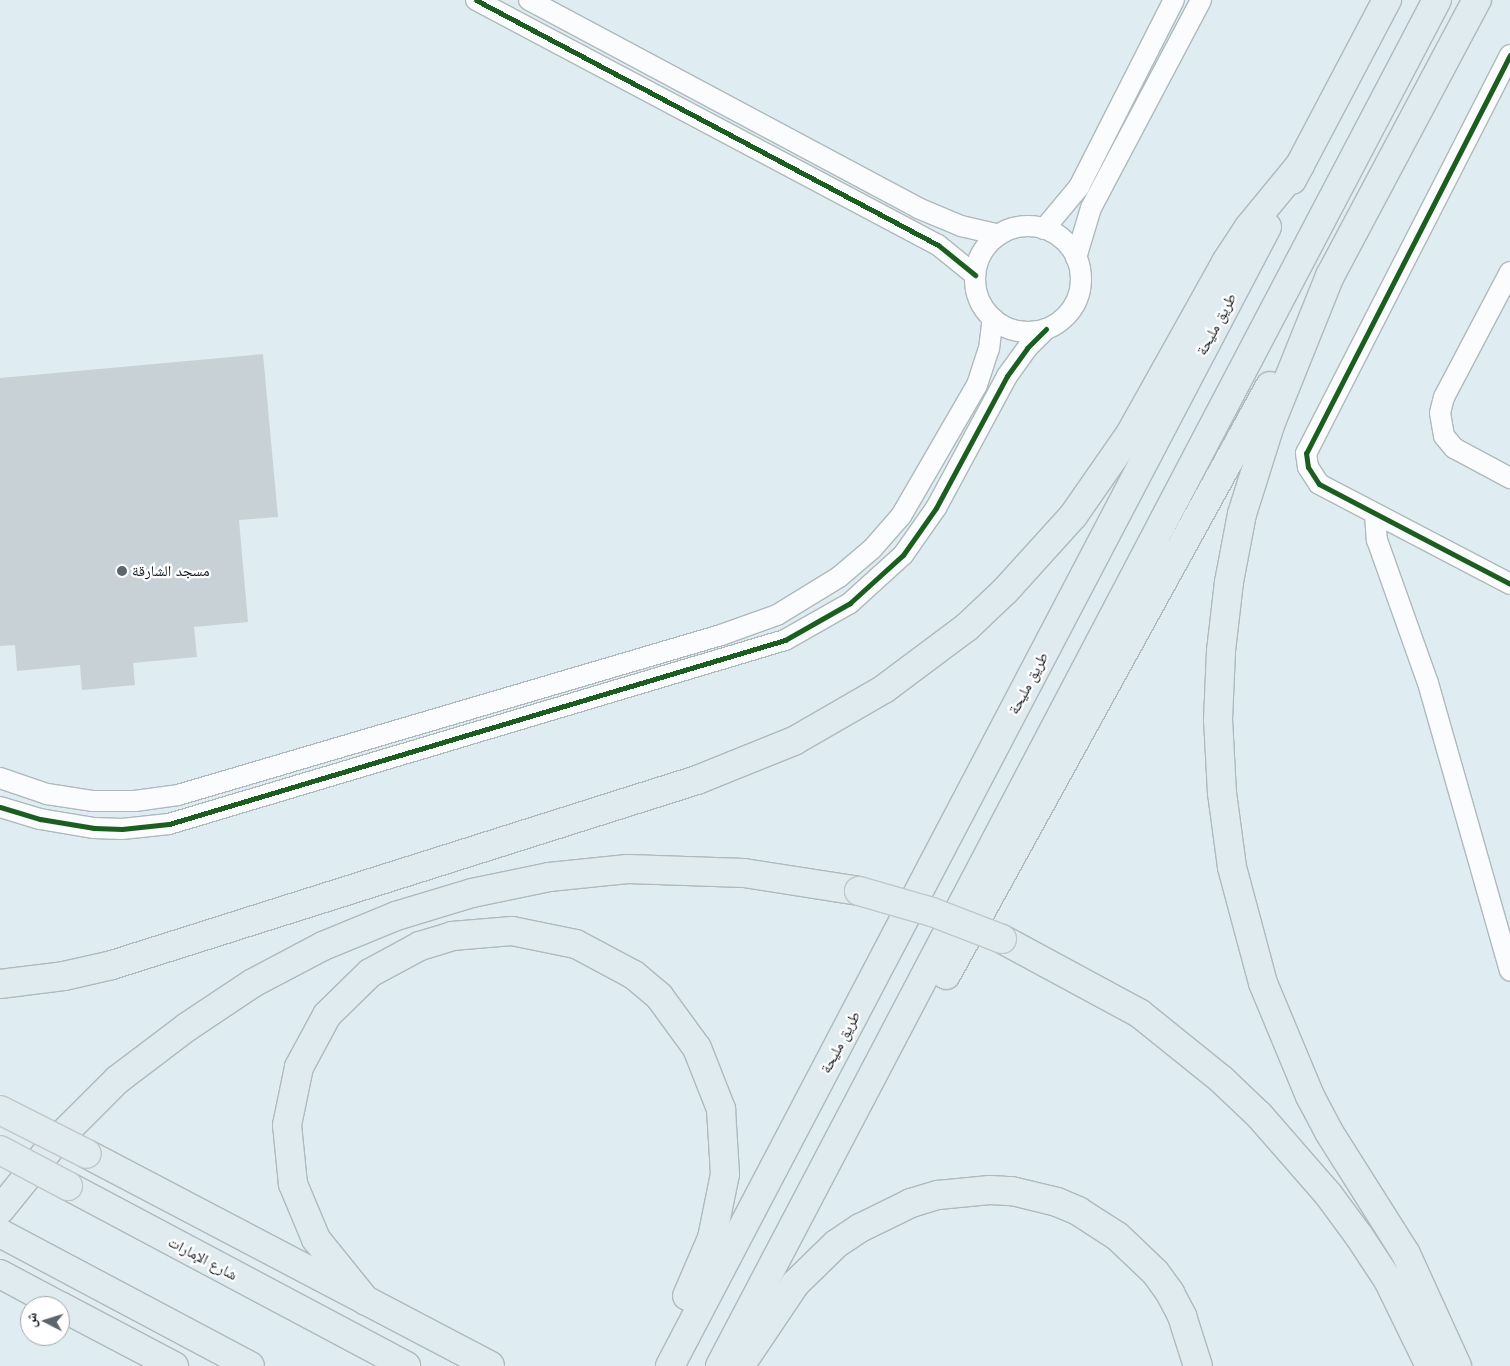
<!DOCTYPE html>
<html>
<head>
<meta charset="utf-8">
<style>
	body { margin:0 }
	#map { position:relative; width:1510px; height:1366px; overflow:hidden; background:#dfecf1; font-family:"Libre Baskerville","Noto Naskh Arabic",serif }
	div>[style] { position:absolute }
	.building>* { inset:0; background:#c8d2d6 }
	.roads { filter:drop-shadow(1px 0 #afb9bd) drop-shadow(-1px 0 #afb9bd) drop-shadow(0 1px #afb9bd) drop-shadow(0 -1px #afb9bd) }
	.minor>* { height:20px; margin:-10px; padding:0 10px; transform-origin:10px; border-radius:10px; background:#fafcfd }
	.minor>.ring { margin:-10px; padding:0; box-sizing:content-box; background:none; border:20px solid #fafcfd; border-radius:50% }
	.highway>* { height:28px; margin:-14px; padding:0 14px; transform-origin:14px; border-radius:14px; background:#dfebef }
	.bridges { filter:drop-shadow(1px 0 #c1c6c9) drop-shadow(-1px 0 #c1c6c9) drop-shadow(0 1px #c1c6c9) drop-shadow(0 -1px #c1c6c9) }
	.highway-bridge>* { height:28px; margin:-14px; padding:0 14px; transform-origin:14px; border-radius:14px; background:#dfebef }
	.cycleway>* { height:5px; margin:-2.5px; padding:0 2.5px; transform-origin:2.5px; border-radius:2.5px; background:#1b5e20 }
	.dots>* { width:14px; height:14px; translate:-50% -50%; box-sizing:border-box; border:2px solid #fff; border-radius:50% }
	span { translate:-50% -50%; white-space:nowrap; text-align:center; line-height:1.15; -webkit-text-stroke:4.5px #fff; paint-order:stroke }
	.street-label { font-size:15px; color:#151e21 }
	.poi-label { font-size:15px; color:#151e21 }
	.left { translate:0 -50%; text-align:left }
	.north { position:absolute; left:20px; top:1296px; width:50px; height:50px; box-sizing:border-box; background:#fff; border:1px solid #a1a5a6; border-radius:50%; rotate:275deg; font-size:14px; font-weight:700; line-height:20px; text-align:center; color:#151e21 }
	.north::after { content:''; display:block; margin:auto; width:18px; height:22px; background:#5c666a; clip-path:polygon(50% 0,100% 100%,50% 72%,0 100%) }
</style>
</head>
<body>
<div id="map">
	<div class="building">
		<i style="clip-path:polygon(263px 354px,278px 517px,239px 520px,248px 622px,194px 627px,197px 657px,133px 663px,135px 685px,82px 690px,80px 665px,17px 671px,15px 645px,0 646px,0 378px)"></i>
	</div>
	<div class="roads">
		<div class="minor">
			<i style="left:476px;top:0;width:523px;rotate:27.94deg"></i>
			<i style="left:938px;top:245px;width:48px;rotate:39deg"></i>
			<i style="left:529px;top:0;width:441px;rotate:28.1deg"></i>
			<i style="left:918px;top:208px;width:47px;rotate:22.7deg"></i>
			<i style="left:961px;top:226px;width:39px;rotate:13deg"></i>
			<i style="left:1510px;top:55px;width:447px;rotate:117.1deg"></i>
			<i style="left:1306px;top:453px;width:14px;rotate:82deg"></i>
			<i style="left:1308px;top:467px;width:20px;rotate:57deg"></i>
			<i style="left:1319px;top:484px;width:216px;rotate:27.6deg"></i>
			<i class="ring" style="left:975px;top:226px;width:86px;height:86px"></i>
			<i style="left:1044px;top:229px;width:55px;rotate:-50.2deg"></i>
			<i style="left:1079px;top:187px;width:210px;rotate:-63.1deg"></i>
			<i style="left:1076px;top:258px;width:52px;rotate:-73.3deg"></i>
			<i style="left:1091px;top:208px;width:235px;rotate:-62.1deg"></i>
			<i style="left:1510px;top:272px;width:141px;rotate:117.8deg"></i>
			<i style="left:1444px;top:397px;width:16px;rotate:104deg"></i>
			<i style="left:1440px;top:413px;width:23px;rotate:80deg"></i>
			<i style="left:1444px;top:436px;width:16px;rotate:50deg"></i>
			<i style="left:1454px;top:448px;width:64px;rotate:28.2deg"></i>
			<i style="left:1375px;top:514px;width:26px;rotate:86deg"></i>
			<i style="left:1377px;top:540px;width:152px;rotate:70.4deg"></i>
			<i style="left:1428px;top:683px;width:299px;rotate:74.1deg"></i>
			<i style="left:0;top:778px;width:50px;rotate:18.8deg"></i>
			<i style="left:47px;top:794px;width:47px;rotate:8.7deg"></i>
			<i style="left:93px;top:801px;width:42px"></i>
			<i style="left:135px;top:801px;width:43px;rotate:-7.9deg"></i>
			<i style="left:178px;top:795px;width:566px;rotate:-16.42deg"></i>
			<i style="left:721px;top:635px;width:59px;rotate:-19.7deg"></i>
			<i style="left:777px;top:615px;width:73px;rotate:-31.5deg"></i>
			<i style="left:839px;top:577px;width:43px;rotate:-40.3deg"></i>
			<i style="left:872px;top:549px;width:44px;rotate:-48.7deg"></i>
			<i style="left:901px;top:516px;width:151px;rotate:-59.9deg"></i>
			<i style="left:977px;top:385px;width:38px;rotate:-72deg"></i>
			<i style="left:989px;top:349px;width:31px;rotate:-83deg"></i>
			<i style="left:0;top:807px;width:42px;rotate:16.7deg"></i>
			<i style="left:40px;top:819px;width:55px;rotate:9.5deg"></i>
			<i style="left:94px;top:828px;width:28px;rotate:2deg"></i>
			<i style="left:122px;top:829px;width:47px;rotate:-6.1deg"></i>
			<i style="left:169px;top:824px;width:643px;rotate:-16.63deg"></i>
			<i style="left:785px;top:640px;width:75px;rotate:-29.6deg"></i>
			<i style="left:850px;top:603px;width:72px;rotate:-42.2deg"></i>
			<i style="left:903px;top:555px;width:57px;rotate:-54.9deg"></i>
			<i style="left:936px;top:508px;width:150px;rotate:-61.7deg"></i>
			<i style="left:1007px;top:376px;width:34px;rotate:-54deg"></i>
			<i style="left:1027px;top:348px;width:27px;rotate:-45deg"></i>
		</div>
		<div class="highway">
			<i style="left:1292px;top:180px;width:204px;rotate:-62.2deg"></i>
			<i style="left:1002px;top:939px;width:156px;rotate:28.4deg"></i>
			<i style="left:1139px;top:1013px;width:105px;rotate:38.8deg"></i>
			<i style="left:1221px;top:1079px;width:52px;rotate:43.5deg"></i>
			<i style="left:1259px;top:1115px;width:105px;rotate:48.9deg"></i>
			<i style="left:1328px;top:1194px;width:52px;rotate:53.6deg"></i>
			<i style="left:1359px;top:1236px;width:53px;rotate:56.6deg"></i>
			<i style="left:1388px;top:1280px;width:96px;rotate:64deg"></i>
			<i style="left:946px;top:975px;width:672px;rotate:-61.19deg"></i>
			<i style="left:0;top:984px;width:64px;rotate:-7.1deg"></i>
			<i style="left:64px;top:976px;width:49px;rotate:-12.9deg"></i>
			<i style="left:112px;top:965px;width:614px;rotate:-17.55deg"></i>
			<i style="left:697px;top:780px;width:105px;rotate:-21.9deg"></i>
			<i style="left:794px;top:741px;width:104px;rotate:-30deg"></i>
			<i style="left:884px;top:689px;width:104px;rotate:-36.8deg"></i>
			<i style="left:967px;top:627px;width:52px;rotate:-43.5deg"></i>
			<i style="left:1005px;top:591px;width:101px;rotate:-47.8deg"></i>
			<i style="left:1073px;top:516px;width:100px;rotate:-55.2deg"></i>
			<i style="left:1130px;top:434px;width:197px;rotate:-60.8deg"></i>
			<i style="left:1226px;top:262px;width:42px;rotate:-56.7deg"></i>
			<i style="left:1249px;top:227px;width:80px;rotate:-50.6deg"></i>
			<i style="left:87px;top:1154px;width:455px;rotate:27.7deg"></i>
			<i style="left:68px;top:1186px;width:383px;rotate:28deg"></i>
			<i style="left:0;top:1210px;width:87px;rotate:-51deg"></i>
			<i style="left:55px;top:1142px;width:88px;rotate:-45deg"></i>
			<i style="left:117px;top:1080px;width:88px;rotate:-37.1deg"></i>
			<i style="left:187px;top:1027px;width:79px;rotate:-33.7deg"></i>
			<i style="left:253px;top:983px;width:79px;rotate:-27.9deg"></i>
			<i style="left:323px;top:946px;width:79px;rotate:-22.3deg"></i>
			<i style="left:396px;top:916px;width:79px;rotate:-16.8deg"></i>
			<i style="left:472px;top:893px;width:79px;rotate:-11.7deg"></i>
			<i style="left:549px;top:877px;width:79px;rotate:-5.8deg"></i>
			<i style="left:628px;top:869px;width:116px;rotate:2deg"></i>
			<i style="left:744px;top:873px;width:116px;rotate:8.9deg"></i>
			<i style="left:0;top:1233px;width:283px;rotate:28deg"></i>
			<i style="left:0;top:1274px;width:68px;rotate:28.1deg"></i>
			<i style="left:366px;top:1301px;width:80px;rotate:-128.9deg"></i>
			<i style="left:316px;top:1239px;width:60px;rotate:-112.7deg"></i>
			<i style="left:293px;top:1184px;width:59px;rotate:-95.8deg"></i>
			<i style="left:287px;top:1125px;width:59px;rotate:-78.3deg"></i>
			<i style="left:299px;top:1067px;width:59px;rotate:-61.7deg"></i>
			<i style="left:327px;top:1015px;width:60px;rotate:-44.3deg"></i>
			<i style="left:370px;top:973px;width:57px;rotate:-28.4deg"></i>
			<i style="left:420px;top:946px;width:34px;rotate:-17deg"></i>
			<i style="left:452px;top:936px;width:60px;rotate:-4.8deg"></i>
			<i style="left:512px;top:931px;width:65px;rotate:11.5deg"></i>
			<i style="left:576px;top:944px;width:66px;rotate:28.1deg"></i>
			<i style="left:634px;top:975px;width:33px;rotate:40deg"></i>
			<i style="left:659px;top:996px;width:64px;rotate:53.8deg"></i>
			<i style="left:697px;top:1048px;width:66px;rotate:68.5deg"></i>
			<i style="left:721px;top:1109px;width:65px;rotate:86.5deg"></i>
			<i style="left:725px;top:1174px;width:65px;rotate:101.5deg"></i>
			<i style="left:712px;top:1238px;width:63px;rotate:113.3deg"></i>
			<i style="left:60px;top:1306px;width:129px;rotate:27.8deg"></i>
			<i style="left:670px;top:1366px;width:1286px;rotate:-62.34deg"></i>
			<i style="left:720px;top:1366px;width:1543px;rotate:-62.31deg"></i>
			<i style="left:740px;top:1366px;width:99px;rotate:-56.1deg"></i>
			<i style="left:795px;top:1284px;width:57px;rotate:-44.3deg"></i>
			<i style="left:836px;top:1244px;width:29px;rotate:-34deg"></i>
			<i style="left:860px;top:1228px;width:57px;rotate:-26.1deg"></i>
			<i style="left:911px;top:1203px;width:28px;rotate:-17deg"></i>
			<i style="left:938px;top:1195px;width:52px;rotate:-5.5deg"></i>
			<i style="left:990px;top:1190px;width:22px;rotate:3deg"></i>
			<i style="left:1012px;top:1191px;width:46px;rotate:13.7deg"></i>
			<i style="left:1057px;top:1202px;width:23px;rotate:23deg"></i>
			<i style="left:1078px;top:1211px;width:46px;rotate:32.7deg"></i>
			<i style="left:1117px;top:1236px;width:52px;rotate:43.5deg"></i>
			<i style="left:1155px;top:1272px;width:26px;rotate:54deg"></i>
			<i style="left:1170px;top:1293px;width:26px;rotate:62deg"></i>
			<i style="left:1182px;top:1316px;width:52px;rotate:72.3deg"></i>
			<i style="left:1457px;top:1366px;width:123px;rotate:-114.5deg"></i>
			<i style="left:1406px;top:1254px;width:144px;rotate:-122.3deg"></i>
			<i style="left:1329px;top:1132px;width:41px;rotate:-117.8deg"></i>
			<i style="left:1310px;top:1096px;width:122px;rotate:-112.6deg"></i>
			<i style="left:1263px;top:983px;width:120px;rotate:-105deg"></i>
			<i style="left:1232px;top:867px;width:75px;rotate:-97.7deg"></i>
			<i style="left:1222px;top:793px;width:73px;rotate:-93.1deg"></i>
			<i style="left:1218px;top:720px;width:69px;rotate:-87.5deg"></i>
			<i style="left:1221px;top:651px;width:69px;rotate:-83.4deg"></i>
			<i style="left:1229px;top:582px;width:69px;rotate:-79.2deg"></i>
			<i style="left:1242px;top:514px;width:93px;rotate:-72.5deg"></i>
			<i style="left:1270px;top:425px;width:161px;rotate:-68.1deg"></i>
			<i style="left:1330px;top:276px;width:313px;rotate:-62deg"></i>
		</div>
	</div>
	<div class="bridges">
		<div class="highway-bridge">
			<i style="left:859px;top:891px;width:76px;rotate:16deg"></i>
			<i style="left:932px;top:912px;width:75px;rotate:21.1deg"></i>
			<i style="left:0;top:1110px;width:97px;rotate:26.8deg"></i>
			<i style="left:0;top:1150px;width:77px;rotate:27.9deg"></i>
		</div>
	</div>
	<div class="cycleway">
		<i style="left:476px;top:0;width:523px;rotate:27.94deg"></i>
		<i style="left:938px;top:245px;width:48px;rotate:39deg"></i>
		<i style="left:1510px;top:55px;width:447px;rotate:117.1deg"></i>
		<i style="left:1306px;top:453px;width:14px;rotate:82deg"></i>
		<i style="left:1308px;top:467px;width:20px;rotate:57deg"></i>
		<i style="left:1319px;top:484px;width:216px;rotate:27.6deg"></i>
		<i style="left:0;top:807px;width:42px;rotate:16.7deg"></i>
		<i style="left:40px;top:819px;width:55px;rotate:9.5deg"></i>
		<i style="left:94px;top:828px;width:28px;rotate:2deg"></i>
		<i style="left:122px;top:829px;width:47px;rotate:-6.1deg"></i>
		<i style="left:169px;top:824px;width:643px;rotate:-16.63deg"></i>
		<i style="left:785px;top:640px;width:75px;rotate:-29.6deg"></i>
		<i style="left:850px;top:603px;width:72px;rotate:-42.2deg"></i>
		<i style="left:903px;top:555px;width:57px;rotate:-54.9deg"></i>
		<i style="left:936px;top:508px;width:150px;rotate:-61.7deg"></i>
		<i style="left:1007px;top:376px;width:34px;rotate:-54deg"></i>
		<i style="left:1027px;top:348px;width:27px;rotate:-45deg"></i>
	</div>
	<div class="dots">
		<i style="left:122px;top:571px;background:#5c666a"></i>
	</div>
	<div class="street-label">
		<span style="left:1216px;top:324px;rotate:-62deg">طريق مليحة</span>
		<span style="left:1028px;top:683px;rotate:-62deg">طريق مليحة</span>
		<span style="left:840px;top:1042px;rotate:-62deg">طريق مليحة</span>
		<span style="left:203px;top:1258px;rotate:28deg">شارع الإمارات</span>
	</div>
	<div class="poi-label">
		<span class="left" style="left:132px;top:571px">مسجد الشارقة</span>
	</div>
	<div class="north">ش</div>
</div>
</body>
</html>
